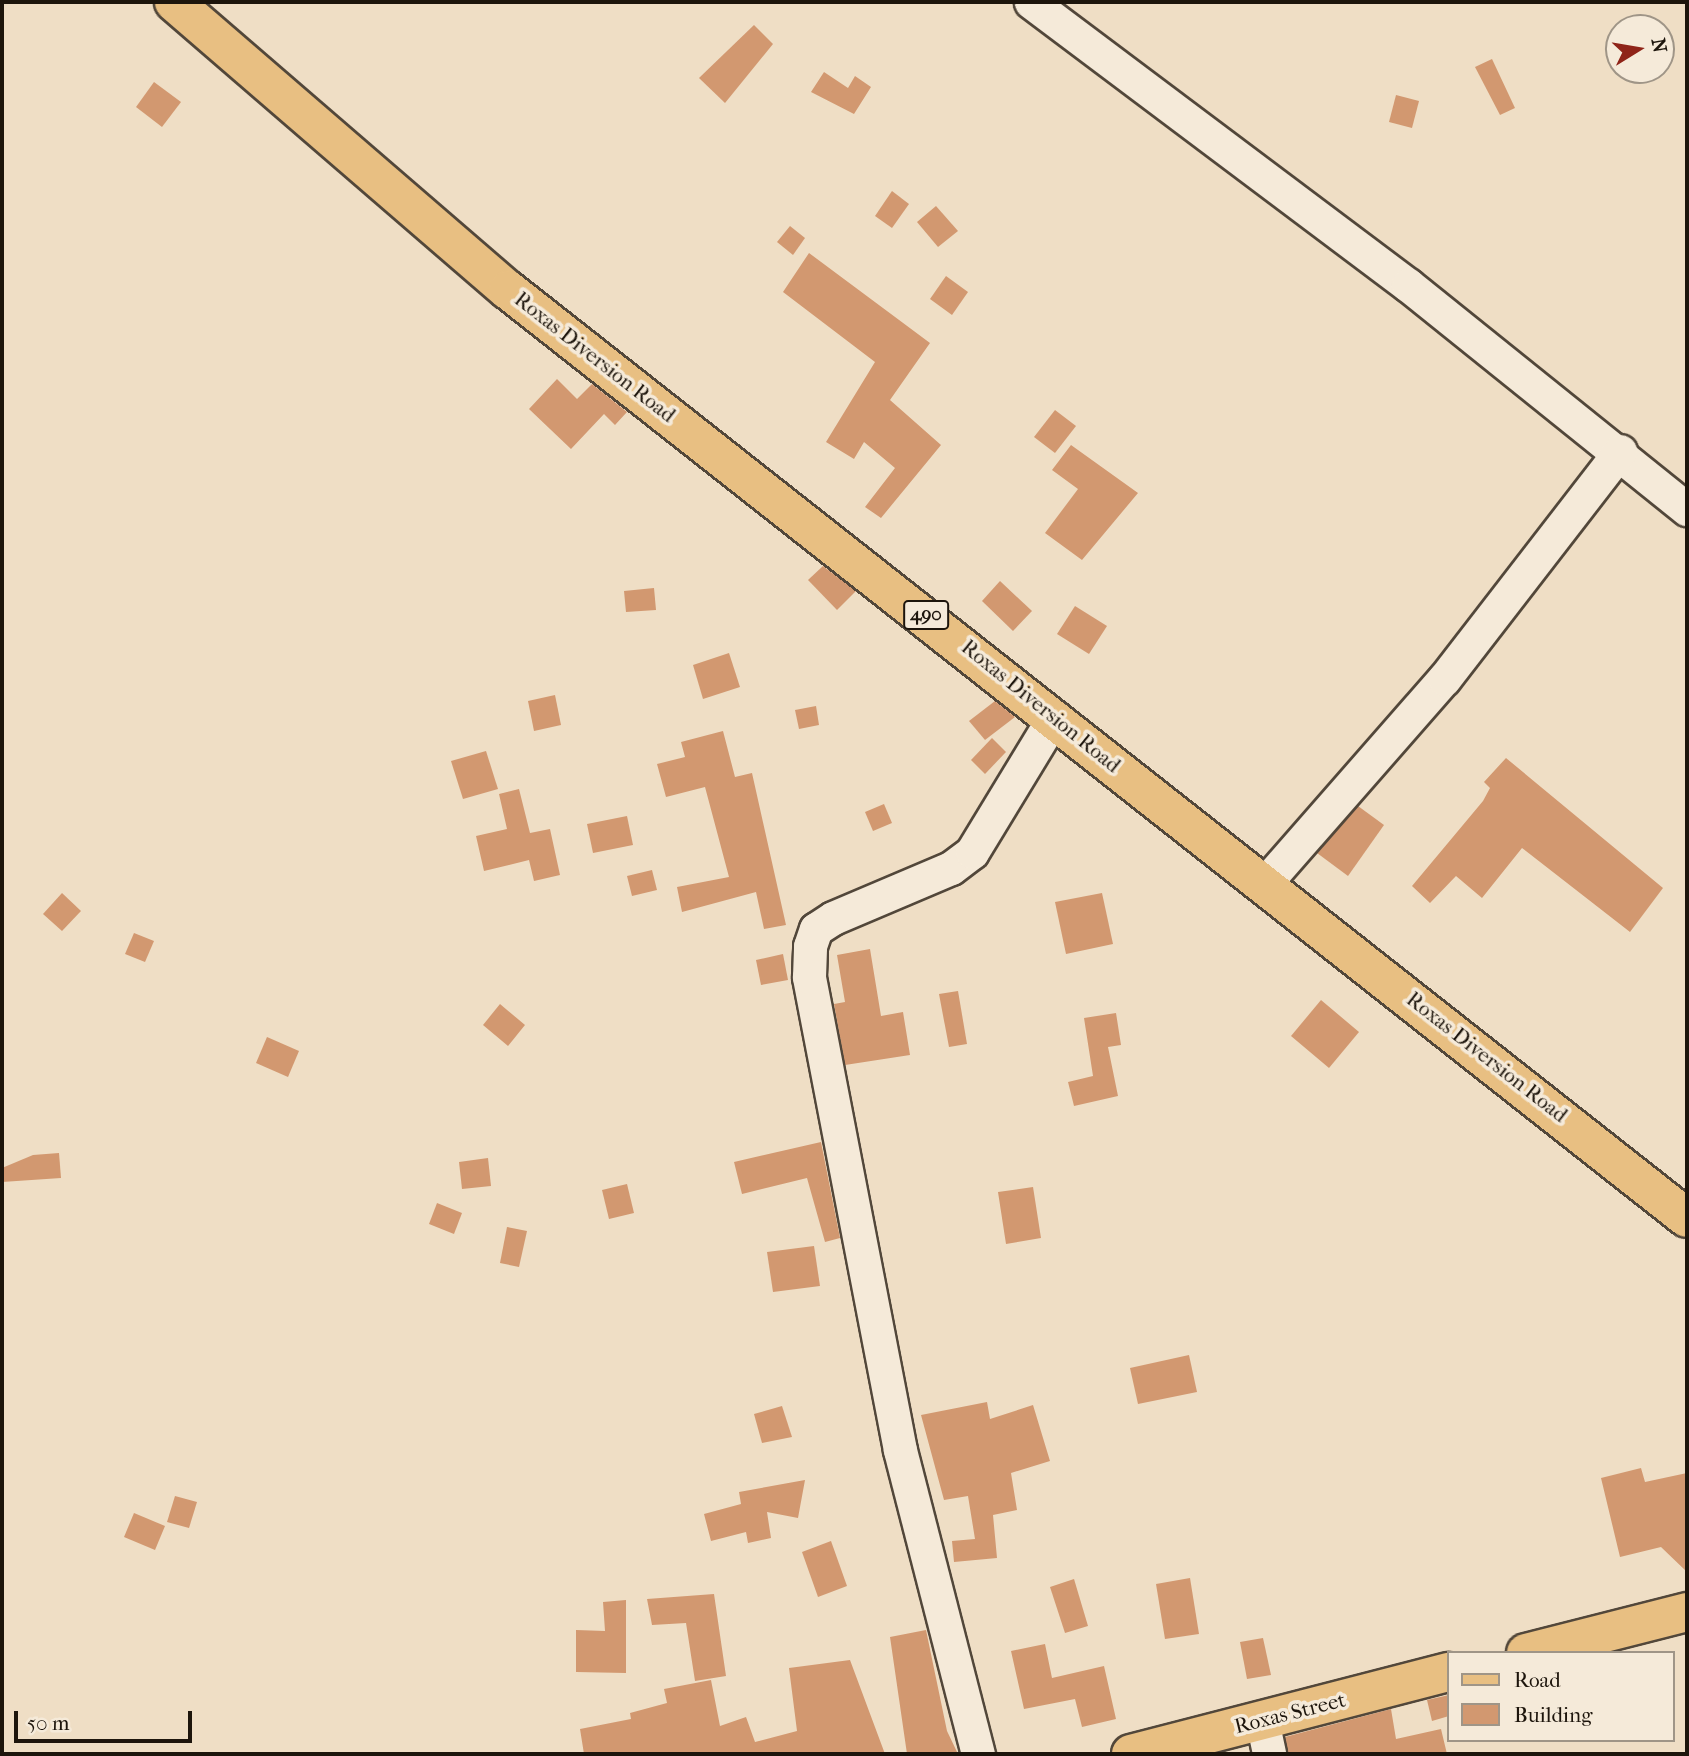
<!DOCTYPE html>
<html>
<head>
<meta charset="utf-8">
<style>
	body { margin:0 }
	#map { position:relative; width:1689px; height:1756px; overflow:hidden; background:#efdec5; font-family:"IM FELL French Canon",serif }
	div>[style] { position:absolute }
	.building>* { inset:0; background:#d29870 }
	.roads { filter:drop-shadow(2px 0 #52473a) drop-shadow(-2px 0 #52473a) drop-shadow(0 2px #52473a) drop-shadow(0 -2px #52473a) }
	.minor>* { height:33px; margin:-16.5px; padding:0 16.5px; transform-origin:16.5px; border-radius:16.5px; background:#f5ead9 }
	.major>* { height:38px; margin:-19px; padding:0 19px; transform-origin:19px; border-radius:19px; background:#e8bf82 }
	span { translate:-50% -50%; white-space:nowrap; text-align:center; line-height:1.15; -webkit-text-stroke:7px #f5ead9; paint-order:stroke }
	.shield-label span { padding:2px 5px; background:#f5ead9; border:2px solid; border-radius:5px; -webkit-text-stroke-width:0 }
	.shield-label { font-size:19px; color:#1d150c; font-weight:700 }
	.street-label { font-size:21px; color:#1d150c }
	.frame { position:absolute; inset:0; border:4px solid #1d150c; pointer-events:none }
	.legend { position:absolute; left:1447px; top:1651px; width:228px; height:91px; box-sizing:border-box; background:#f5ead9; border:2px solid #9f9587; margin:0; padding:9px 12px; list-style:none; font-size:21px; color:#1d150c }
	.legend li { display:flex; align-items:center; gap:14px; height:35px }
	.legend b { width:35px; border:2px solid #9f9587 }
	.north { position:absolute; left:1605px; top:14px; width:70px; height:70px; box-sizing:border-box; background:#f5ead9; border:2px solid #9f9587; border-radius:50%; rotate:79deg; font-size:19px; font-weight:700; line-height:28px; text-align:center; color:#1d150c }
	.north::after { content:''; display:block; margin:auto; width:24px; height:32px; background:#8f2418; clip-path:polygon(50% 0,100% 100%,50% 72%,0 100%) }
	.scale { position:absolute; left:14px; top:1711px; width:178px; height:32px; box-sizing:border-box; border:4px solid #1d150c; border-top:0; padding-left:9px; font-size:21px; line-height:24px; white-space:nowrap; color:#1d150c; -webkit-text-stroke:5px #f5ead9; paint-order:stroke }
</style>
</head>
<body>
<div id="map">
	<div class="building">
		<i style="clip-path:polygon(754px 25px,773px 44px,725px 103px,699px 78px)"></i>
		<i style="clip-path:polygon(1492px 59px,1515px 108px,1500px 115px,1475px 67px)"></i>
		<i style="clip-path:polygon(824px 72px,848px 88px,855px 76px,871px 87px,854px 114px,811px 92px)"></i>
		<i style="clip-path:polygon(154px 82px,181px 102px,162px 127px,136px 107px)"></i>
		<i style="clip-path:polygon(1396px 95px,1419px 101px,1412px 128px,1389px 122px)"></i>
		<i style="clip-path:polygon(892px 191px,909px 204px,892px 228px,875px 216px)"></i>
		<i style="clip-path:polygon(936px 206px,958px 231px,938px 247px,917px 222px)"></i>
		<i style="clip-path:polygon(790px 226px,805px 238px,793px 255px,777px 242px)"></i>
		<i style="clip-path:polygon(809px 253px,930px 343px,890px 400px,941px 445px,881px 518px,865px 507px,895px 468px,864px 442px,854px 459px,826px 442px,875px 362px,783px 292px)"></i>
		<i style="clip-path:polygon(946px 276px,968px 292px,952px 315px,930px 299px)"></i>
		<i style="clip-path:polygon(557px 379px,577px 399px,592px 384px,627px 412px,615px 425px,604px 414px,571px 449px,529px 409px)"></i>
		<i style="clip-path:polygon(1055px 410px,1076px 426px,1055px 453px,1034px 437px)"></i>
		<i style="clip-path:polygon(1071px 445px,1138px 493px,1082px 560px,1045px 533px,1078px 489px,1052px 470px)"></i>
		<i style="clip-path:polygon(823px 566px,856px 591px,837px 610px,808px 580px)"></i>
		<i style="clip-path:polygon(1000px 581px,1032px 611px,1013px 631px,982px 601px)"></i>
		<i style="clip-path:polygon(654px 588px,656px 610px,626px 612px,624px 591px)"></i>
		<i style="clip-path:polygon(1075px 606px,1107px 626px,1089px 654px,1057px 634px)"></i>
		<i style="clip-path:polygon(729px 653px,740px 687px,703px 699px,693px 665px)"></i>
		<i style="clip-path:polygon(555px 695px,561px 725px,534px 731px,528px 701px)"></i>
		<i style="clip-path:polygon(995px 701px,1015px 717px,985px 740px,969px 721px)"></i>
		<i style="clip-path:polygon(816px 706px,819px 725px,799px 729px,795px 710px)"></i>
		<i style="clip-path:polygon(723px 731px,735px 777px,752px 773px,786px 925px,764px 929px,756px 892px,682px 912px,677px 887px,729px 877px,705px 787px,666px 797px,657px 764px,685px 757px,681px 742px)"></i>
		<i style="clip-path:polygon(992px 738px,1006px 752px,985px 774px,971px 760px)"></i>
		<i style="clip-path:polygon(486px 751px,498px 789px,463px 799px,451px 761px)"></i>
		<i style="clip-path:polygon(1506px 758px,1663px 888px,1630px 932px,1522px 848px,1482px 898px,1456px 876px,1430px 903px,1412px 886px,1483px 801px,1490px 788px,1484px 782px)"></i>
		<i style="clip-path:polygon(519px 789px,530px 833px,550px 829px,560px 875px,534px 881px,529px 860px,484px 871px,476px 836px,507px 829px,499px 794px)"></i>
		<i style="clip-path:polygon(884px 804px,892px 823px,873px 831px,865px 812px)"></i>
		<i style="clip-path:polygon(1358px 806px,1384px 825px,1348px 876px,1317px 853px)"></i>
		<i style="clip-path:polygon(627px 816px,633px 845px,593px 853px,587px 824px)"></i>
		<i style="clip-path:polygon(652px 870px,657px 890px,632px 896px,627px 876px)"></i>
		<i style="clip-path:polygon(62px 893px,81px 911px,62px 931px,43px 914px)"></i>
		<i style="clip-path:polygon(1102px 893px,1113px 944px,1066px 954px,1055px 902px)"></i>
		<i style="clip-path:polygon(134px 933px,154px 941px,145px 962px,125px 954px)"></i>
		<i style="clip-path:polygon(870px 949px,881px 1016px,903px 1012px,910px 1055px,845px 1065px,834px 1004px,845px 1002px,837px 955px)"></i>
		<i style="clip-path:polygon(783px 954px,788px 980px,761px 985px,756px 960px)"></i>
		<i style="clip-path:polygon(958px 991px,967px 1044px,949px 1047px,939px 994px)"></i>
		<i style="clip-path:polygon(1321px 1000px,1359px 1032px,1329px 1068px,1291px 1036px)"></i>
		<i style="clip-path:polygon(500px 1004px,525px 1025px,508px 1046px,483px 1025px)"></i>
		<i style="clip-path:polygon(1116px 1013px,1121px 1045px,1108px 1047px,1118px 1096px,1074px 1106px,1068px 1082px,1093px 1076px,1084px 1018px)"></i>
		<i style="clip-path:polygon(267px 1037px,299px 1051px,288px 1077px,256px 1063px)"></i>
		<i style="clip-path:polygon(821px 1142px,840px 1238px,825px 1242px,807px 1178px,742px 1194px,734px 1162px)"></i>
		<i style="clip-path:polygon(59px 1153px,61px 1178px,2px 1182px,2px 1168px,33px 1155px)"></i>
		<i style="clip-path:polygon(488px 1158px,491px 1186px,462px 1189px,459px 1162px)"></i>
		<i style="clip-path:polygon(627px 1184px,634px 1213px,609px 1219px,602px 1190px)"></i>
		<i style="clip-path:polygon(1033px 1187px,1041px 1238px,1006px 1244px,998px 1192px)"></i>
		<i style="clip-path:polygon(437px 1203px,462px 1213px,454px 1234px,429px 1224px)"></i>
		<i style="clip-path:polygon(507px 1227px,527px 1231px,519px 1267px,500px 1263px)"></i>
		<i style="clip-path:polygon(814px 1246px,820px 1286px,773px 1292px,767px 1252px)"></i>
		<i style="clip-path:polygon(1189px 1355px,1197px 1392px,1138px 1404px,1130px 1368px)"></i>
		<i style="clip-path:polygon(987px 1402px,990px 1419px,1033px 1405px,1050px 1461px,1011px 1473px,1017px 1510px,993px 1515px,997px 1558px,954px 1562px,952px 1541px,975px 1539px,968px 1496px,944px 1500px,921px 1415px)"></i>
		<i style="clip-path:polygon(782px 1406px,792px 1437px,762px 1443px,754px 1414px)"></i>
		<i style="clip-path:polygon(1641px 1468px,1645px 1482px,1687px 1473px,1687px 1572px,1661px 1547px,1620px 1557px,1601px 1478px)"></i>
		<i style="clip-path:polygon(805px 1480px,798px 1518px,767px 1512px,771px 1538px,748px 1543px,746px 1532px,711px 1541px,704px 1514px,741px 1504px,739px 1492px)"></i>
		<i style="clip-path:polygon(175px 1496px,197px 1502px,189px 1528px,167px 1522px)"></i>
		<i style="clip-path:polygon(134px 1513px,165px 1526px,155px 1550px,124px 1537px)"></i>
		<i style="clip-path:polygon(831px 1541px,847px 1586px,818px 1597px,802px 1552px)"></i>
		<i style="clip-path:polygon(1190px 1578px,1199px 1634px,1165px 1639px,1156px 1584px)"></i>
		<i style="clip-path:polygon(1074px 1579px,1088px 1626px,1065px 1633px,1050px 1587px)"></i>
		<i style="clip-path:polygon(714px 1594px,726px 1676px,695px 1681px,686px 1623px,652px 1625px,647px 1599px)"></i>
		<i style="clip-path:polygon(626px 1600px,626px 1673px,576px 1672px,576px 1630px,605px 1631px,603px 1602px)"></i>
		<i style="clip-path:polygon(926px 1630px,947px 1731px,958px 1754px,907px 1754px,890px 1637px)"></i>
		<i style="clip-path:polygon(1263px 1638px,1271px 1675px,1247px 1679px,1240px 1642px)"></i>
		<i style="clip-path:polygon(1045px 1644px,1052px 1678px,1104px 1666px,1116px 1719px,1082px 1727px,1075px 1699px,1024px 1709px,1011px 1651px)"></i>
		<i style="clip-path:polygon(850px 1660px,885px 1754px,584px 1754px,580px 1729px,631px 1719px,630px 1713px,667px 1703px,664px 1689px,711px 1680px,720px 1726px,746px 1717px,755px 1742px,797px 1731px,789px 1668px)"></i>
		<i style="clip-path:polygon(1449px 1695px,1449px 1716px,1432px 1721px,1427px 1700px)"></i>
		<i style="clip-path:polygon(1391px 1709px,1396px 1739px,1441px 1729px,1447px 1754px,1288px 1754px,1285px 1737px)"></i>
	</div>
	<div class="roads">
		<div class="minor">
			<i style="left:1031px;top:2px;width:471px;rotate:36.9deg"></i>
			<i style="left:1408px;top:285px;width:358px;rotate:38.8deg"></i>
			<i style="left:1266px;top:882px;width:270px;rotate:-48.8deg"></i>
			<i style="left:1444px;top:679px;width:288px;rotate:-52.3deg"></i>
			<i style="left:1262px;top:1720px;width:35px;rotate:78deg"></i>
			<i style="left:978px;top:1754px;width:314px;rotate:-104.4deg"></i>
			<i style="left:900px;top:1450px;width:482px;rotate:-100.9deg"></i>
			<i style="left:809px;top:977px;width:31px;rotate:-88deg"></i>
			<i style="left:810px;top:946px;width:18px;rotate:-71deg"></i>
			<i style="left:816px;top:929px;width:20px;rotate:-33deg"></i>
			<i style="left:833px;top:918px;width:128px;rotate:-23deg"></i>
			<i style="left:951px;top:868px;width:26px;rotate:-37deg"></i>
			<i style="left:972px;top:852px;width:158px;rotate:-58.7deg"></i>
		</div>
		<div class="major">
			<i style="left:174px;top:2px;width:441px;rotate:40.8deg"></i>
			<i style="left:508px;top:290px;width:1500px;rotate:38.21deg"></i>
			<i style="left:1526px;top:1653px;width:166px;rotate:-14.3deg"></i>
			<i style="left:1131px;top:1754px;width:328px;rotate:-14.5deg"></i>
		</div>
	</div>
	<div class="shield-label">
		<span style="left:926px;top:615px">490</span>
	</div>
	<div class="street-label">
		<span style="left:595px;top:357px;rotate:38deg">Roxas Diversion Road</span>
		<span style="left:1041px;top:706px;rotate:39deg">Roxas Diversion Road</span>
		<span style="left:1487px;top:1057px;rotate:38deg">Roxas Diversion Road</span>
		<span style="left:1290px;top:1713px;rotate:-14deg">Roxas Street</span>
	</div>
	<div class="frame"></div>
	<ul class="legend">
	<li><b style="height:9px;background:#e8bf82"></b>Road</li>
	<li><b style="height:19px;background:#d29870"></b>Building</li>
	</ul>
	<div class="north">N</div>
	<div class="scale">50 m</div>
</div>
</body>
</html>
